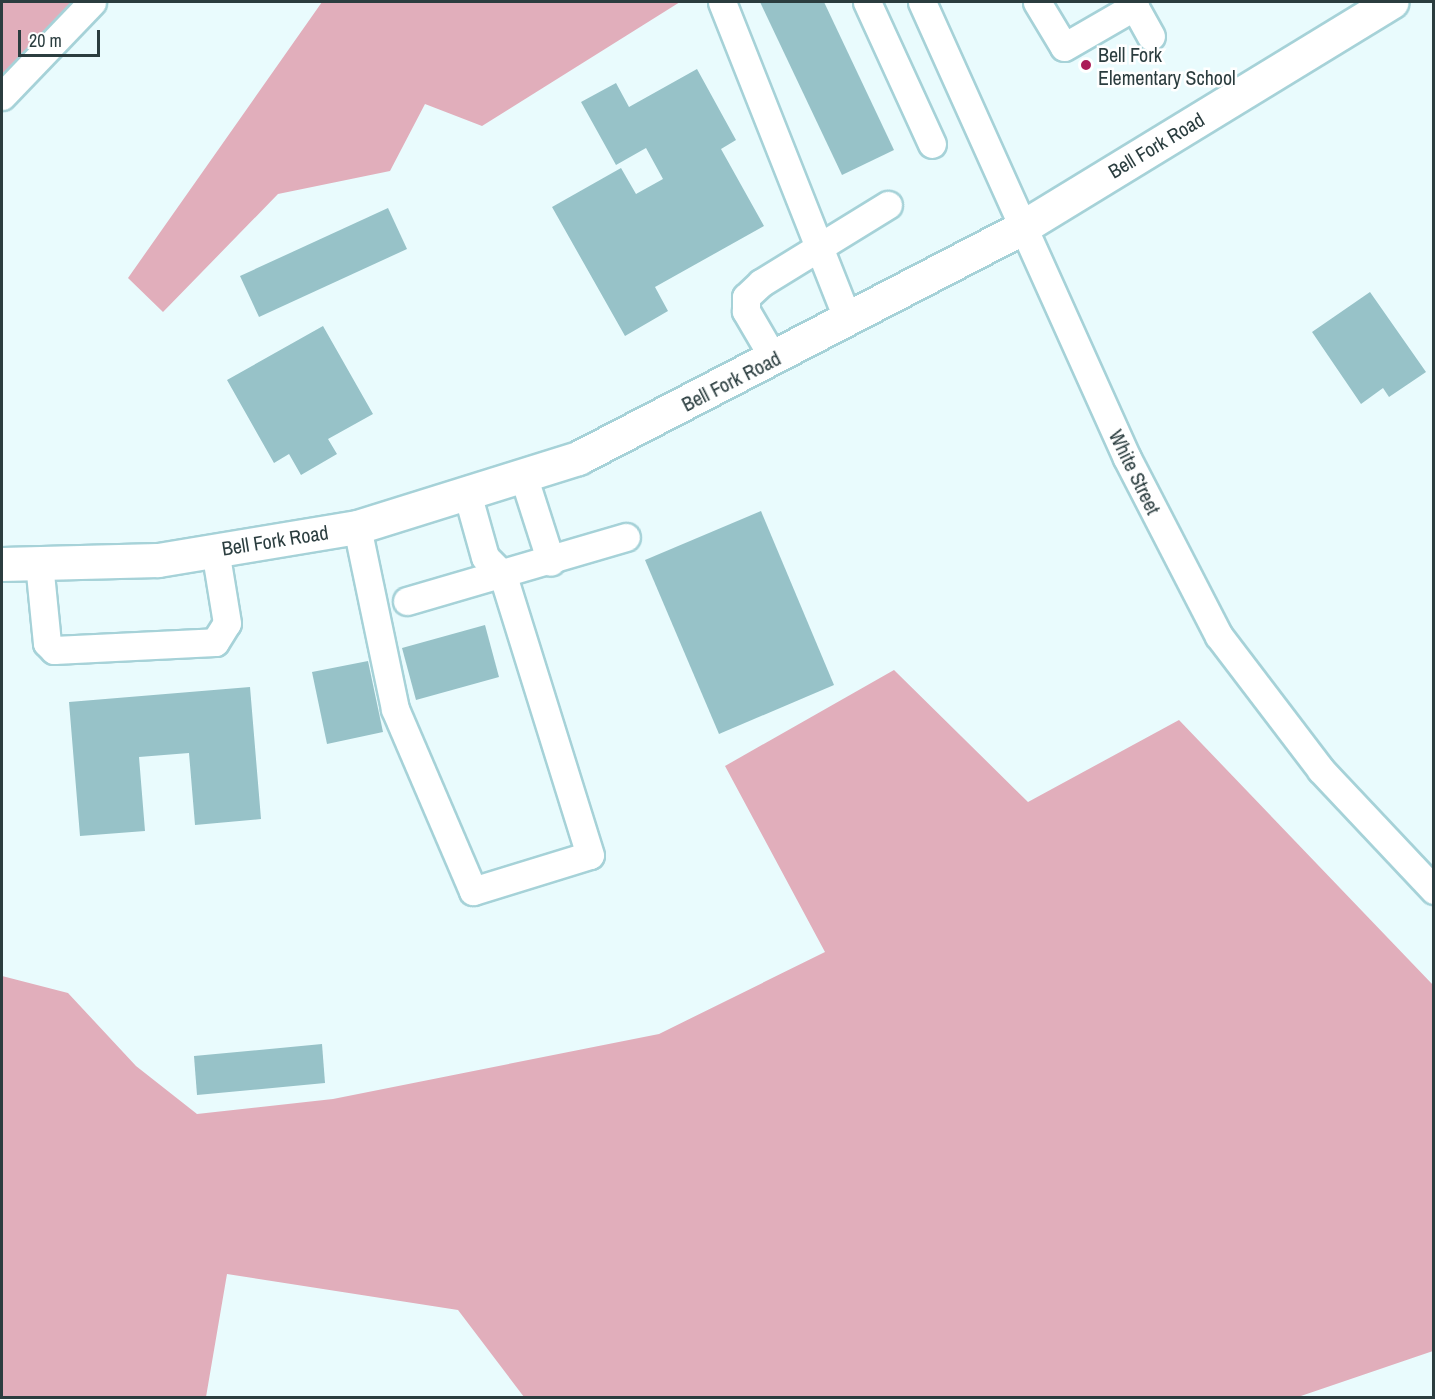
<!DOCTYPE html>
<html>
<head>
<meta charset="utf-8">
<style>
	body { margin:0 }
	#map { position:relative; width:1435px; height:1399px; overflow:hidden; background:#e9fbfd; font-family:"Archivo Narrow",sans-serif }
	div>[style] { position:absolute }
	.forest>* { inset:0; background:#e1aebb }
	.building>* { inset:0; background:#97c2c8 }
	.roads { filter:drop-shadow(2px 0 #a6d2d8) drop-shadow(-2px 0 #a6d2d8) drop-shadow(0 2px #a6d2d8) drop-shadow(0 -2px #a6d2d8) }
	.minor>* { height:27px; margin:-13.5px; padding:0 13.5px; transform-origin:13.5px; border-radius:13.5px; background:#fff }
	.major>* { height:33px; margin:-16.5px; padding:0 16.5px; transform-origin:16.5px; border-radius:16.5px; background:#fff }
	.dots>* { width:16px; height:16px; translate:-50% -50%; box-sizing:border-box; border:3px solid #fff; border-radius:50% }
	span { translate:-50% -50%; white-space:nowrap; text-align:center; line-height:1.15; -webkit-text-stroke:5px #fff; paint-order:stroke }
	.poi-label { font-size:20px; color:#2b3d3f }
	.left { translate:0 -50%; text-align:left }
	.street-label { font-size:20px; color:#2b3d3f }
	.frame { position:absolute; inset:0; border:3px solid #2b3d3f; pointer-events:none }
	.scale { position:absolute; left:18px; top:30px; width:82px; height:27px; box-sizing:border-box; border:3px solid #2b3d3f; border-top:0; padding-left:8px; font-size:18px; line-height:21px; white-space:nowrap; color:#2b3d3f; -webkit-text-stroke:4px #fff; paint-order:stroke }
</style>
</head>
<body>
<div id="map">
	<div class="forest">
		<i style="clip-path:polygon(2px 2px,92px 2px,2px 96px)"></i>
		<i style="clip-path:polygon(322px 2px,680px 2px,482px 126px,425px 104px,390px 171px,278px 194px,163px 312px,128px 278px)"></i>
		<i style="clip-path:polygon(894px 670px,1028px 802px,1179px 720px,1433px 985px,1433px 1351px,1295px 1398px,524px 1397px,458px 1310px,227px 1274px,206px 1397px,2px 1397px,2px 976px,68px 993px,136px 1066px,197px 1114px,333px 1099px,659px 1034px,825px 952px,725px 766px)"></i>
	</div>
	<div class="building">
		<i style="clip-path:polygon(760px 2px,824px 2px,894px 150px,842px 175px)"></i>
		<i style="clip-path:polygon(697px 69px,736px 140px,721px 149px,764px 226px,655px 287px,668px 311px,625px 336px,552px 207px,621px 168px,636px 194px,663px 179px,646px 148px,616px 165px,581px 102px,616px 83px,629px 107px)"></i>
		<i style="clip-path:polygon(388px 208px,407px 249px,259px 317px,240px 276px)"></i>
		<i style="clip-path:polygon(1370px 292px,1426px 372px,1389px 397px,1383px 388px,1361px 404px,1312px 332px)"></i>
		<i style="clip-path:polygon(323px 326px,373px 414px,328px 439px,337px 454px,301px 475px,289px 454px,274px 463px,227px 380px)"></i>
		<i style="clip-path:polygon(761px 511px,834px 685px,719px 734px,645px 560px)"></i>
		<i style="clip-path:polygon(485px 625px,499px 677px,416px 700px,402px 648px)"></i>
		<i style="clip-path:polygon(368px 661px,383px 732px,327px 744px,312px 672px)"></i>
		<i style="clip-path:polygon(250px 687px,261px 819px,195px 825px,189px 753px,139px 757px,145px 831px,80px 836px,69px 702px)"></i>
		<i style="clip-path:polygon(322px 1044px,325px 1083px,197px 1095px,194px 1056px)"></i>
	</div>
	<div class="roads">
		<div class="minor">
			<i style="left:722px;top:2px;width:342px;rotate:68.4deg"></i>
			<i style="left:867px;top:2px;width:156px;rotate:65.4deg"></i>
			<i style="left:922px;top:2px;width:500px;rotate:65.8deg"></i>
			<i style="left:1127px;top:458px;width:200px;rotate:62.7deg"></i>
			<i style="left:1219px;top:636px;width:168px;rotate:52.7deg"></i>
			<i style="left:1321px;top:770px;width:165px;rotate:46.7deg"></i>
			<i style="left:1037px;top:2px;width:52px;rotate:59deg"></i>
			<i style="left:1064px;top:47px;width:82px;rotate:-30deg"></i>
			<i style="left:1132px;top:2px;width:39px;rotate:61deg"></i>
			<i style="left:2px;top:96px;width:130px;rotate:-46.2deg"></i>
			<i style="left:774px;top:359px;width:56px;rotate:-120.3deg"></i>
			<i style="left:746px;top:311px;width:14px;rotate:-90deg"></i>
			<i style="left:746px;top:297px;width:21px;rotate:-43deg"></i>
			<i style="left:761px;top:283px;width:149px;rotate:-31.6deg"></i>
			<i style="left:523px;top:475px;width:91px;rotate:72.2deg"></i>
			<i style="left:357px;top:527px;width:186px;rotate:78.2deg"></i>
			<i style="left:395px;top:709px;width:198px;rotate:66.8deg"></i>
			<i style="left:473px;top:891px;width:122px;rotate:-17.1deg"></i>
			<i style="left:590px;top:855px;width:293px;rotate:-107.3deg"></i>
			<i style="left:503px;top:575px;width:25px;rotate:-135deg"></i>
			<i style="left:485px;top:557px;width:66px;rotate:-105.7deg"></i>
			<i style="left:39px;top:563px;width:80px;rotate:84.3deg"></i>
			<i style="left:47px;top:643px;width:10px;rotate:45deg"></i>
			<i style="left:54px;top:650px;width:161px;rotate:-2.8deg"></i>
			<i style="left:215px;top:642px;width:22px;rotate:-58deg"></i>
			<i style="left:227px;top:623px;width:74px;rotate:-99.3deg"></i>
			<i style="left:407px;top:601px;width:228px;rotate:-16.3deg"></i>
		</div>
		<div class="major">
			<i style="left:2px;top:564px;width:156px;rotate:-1.5deg"></i>
			<i style="left:158px;top:560px;width:202px;rotate:-9.4deg"></i>
			<i style="left:357px;top:527px;width:232px;rotate:-17.3deg"></i>
			<i style="left:578px;top:458px;width:499px;rotate:-27.4deg"></i>
			<i style="left:1021px;top:228px;width:434px;rotate:-31.4deg"></i>
		</div>
	</div>
	<div class="dots">
		<i style="left:1086px;top:65px;background:#aa1c58"></i>
	</div>
	<div class="poi-label">
		<span class="left" style="left:1098px;top:66px">Bell Fork<br>Elementary School</span>
	</div>
	<div class="street-label">
		<span style="left:1156px;top:145px;rotate:-31deg">Bell Fork Road</span>
		<span style="left:731px;top:381px;rotate:-27deg">Bell Fork Road</span>
		<span style="left:1135px;top:472px;rotate:64deg">White Street</span>
		<span style="left:275px;top:540px;rotate:-9deg">Bell Fork Road</span>
	</div>
	<div class="frame"></div>
	<div class="scale">20 m</div>
</div>
</body>
</html>
